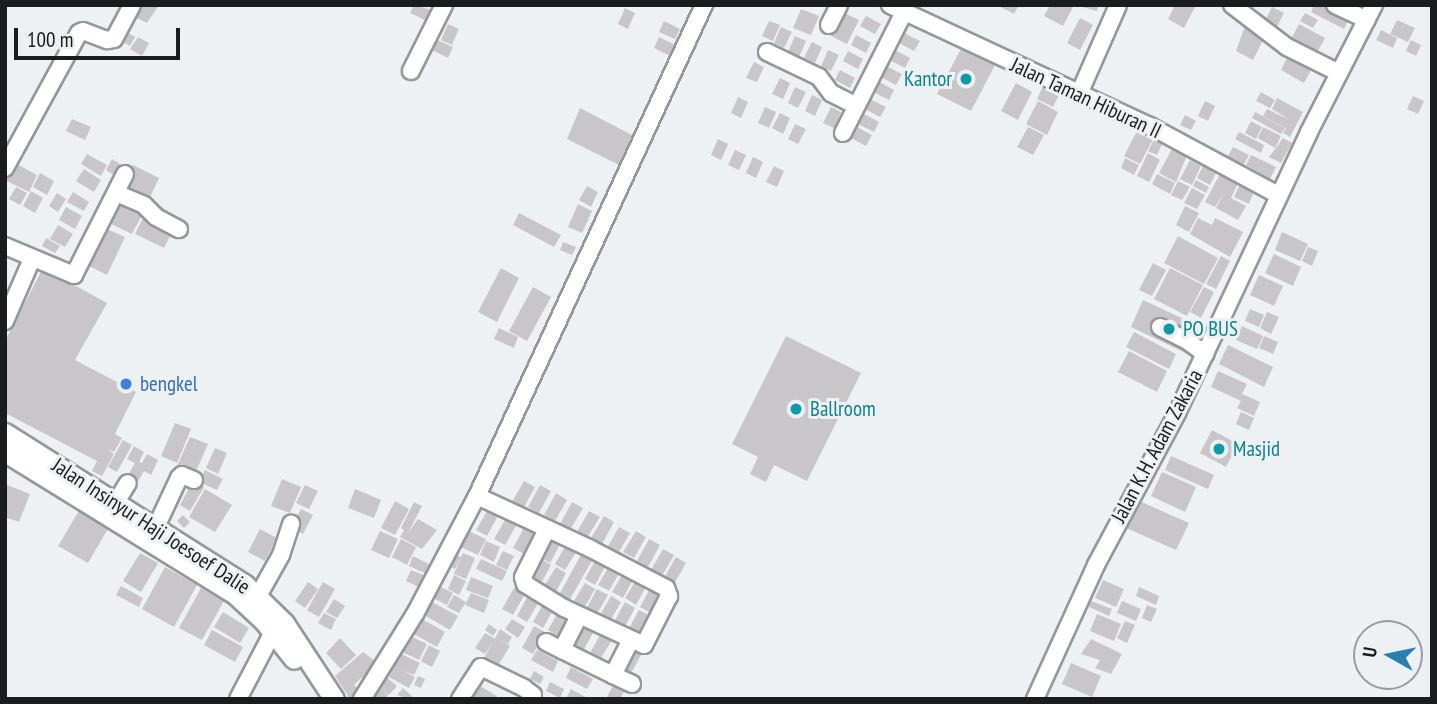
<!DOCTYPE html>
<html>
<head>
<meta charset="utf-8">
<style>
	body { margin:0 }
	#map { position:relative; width:1437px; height:704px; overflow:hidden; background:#edf1f4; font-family:"PT Sans Narrow",sans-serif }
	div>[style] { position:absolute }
	.building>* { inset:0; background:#c9c6ca }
	.roads { filter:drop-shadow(2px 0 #94989b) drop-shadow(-2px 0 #94989b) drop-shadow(0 2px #94989b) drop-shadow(0 -2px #94989b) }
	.minor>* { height:16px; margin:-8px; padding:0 8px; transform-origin:8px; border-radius:8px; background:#fff }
	.major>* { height:19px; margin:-9.5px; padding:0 9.5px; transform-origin:9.5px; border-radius:9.5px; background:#fff }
	.dots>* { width:19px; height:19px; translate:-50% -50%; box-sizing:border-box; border:4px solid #edf1f4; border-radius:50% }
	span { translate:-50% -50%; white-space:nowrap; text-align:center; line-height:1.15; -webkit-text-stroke:6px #edf1f4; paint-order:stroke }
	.culture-label { font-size:21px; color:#0d838f }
	.right { translate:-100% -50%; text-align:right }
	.left { translate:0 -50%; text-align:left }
	.street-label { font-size:21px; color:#1b1c1d }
	.shop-label { font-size:21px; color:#366cbe }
	.frame { position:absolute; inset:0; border:7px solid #1b1c1d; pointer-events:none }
	.north { position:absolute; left:1353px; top:620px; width:70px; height:70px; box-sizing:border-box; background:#edf1f4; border:2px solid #999c9e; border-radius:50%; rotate:279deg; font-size:19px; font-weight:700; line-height:28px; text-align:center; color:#1b1c1d }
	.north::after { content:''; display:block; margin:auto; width:24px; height:32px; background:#2781af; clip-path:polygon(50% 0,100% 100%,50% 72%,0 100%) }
	.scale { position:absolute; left:14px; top:28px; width:166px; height:32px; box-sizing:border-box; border:4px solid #1b1c1d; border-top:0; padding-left:9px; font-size:21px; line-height:24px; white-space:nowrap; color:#1b1c1d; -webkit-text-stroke:5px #edf1f4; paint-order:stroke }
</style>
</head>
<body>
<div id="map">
	<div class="building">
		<i style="clip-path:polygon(136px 5px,159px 5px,147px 23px,131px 15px)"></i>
		<i style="clip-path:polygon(414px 5px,431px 10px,425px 20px,410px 13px)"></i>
		<i style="clip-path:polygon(997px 5px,1019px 5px,1014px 14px)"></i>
		<i style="clip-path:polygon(1050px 5px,1074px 5px,1063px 26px,1044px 16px)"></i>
		<i style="clip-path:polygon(1075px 5px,1098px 5px,1097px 11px)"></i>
		<i style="clip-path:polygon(1175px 5px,1196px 5px,1184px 28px,1168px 19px)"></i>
		<i style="clip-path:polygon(1314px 5px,1327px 5px,1350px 17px,1344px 29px,1311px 12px)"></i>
		<i style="clip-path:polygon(1272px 7px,1284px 13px,1276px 29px,1264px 23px)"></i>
		<i style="clip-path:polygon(625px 8px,635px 13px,628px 29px,618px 24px)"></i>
		<i style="clip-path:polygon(801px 9px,819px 16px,811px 35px,793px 28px)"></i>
		<i style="clip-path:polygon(840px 11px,859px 20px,847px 44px,829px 35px)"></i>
		<i style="clip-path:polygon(1305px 13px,1318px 20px,1313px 28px,1300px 21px)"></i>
		<i style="clip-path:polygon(866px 16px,881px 24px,875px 34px,860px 26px)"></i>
		<i style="clip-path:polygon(1080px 18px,1093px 25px,1080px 50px,1067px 43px)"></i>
		<i style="clip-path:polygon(1397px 20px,1415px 28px,1408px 42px,1390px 34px)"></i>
		<i style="clip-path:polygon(664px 21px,680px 29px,675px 39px,659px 32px)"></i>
		<i style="clip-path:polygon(769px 21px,780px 25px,773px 41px,762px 36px)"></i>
		<i style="clip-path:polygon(448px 24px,459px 29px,452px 45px,441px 40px)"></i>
		<i style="clip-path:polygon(1299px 24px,1325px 38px,1316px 55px,1290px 41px)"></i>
		<i style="clip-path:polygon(1245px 26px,1265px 36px,1253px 60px,1236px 51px)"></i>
		<i style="clip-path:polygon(781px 27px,792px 32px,784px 48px,774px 43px)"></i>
		<i style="clip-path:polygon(1381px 30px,1397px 38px,1393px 48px,1376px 40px)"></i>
		<i style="clip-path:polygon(125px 31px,135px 37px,130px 46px,119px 40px)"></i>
		<i style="clip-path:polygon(904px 33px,920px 41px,914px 51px,899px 43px)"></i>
		<i style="clip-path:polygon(856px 35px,871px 43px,866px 53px,851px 45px)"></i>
		<i style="clip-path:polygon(795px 36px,806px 41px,799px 57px,788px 52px)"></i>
		<i style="clip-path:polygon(138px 37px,149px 43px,142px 56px,130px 49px)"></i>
		<i style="clip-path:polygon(659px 37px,675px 45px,670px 56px,654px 48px)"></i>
		<i style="clip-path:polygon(437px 40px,453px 47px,448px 58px,432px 50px)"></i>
		<i style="clip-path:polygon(1411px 40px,1421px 45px,1416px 56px,1406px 51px)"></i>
		<i style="clip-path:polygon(812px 42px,822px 47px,815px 63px,804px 58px)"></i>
		<i style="clip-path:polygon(962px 47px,995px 65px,971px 111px,937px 94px)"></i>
		<i style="clip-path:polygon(828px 50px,839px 55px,831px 71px,821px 66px)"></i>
		<i style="clip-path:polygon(895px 50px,910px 58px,905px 68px,890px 60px)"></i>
		<i style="clip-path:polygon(848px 51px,863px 59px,858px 69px,843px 61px)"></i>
		<i style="clip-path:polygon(1287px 58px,1311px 70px,1304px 83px,1281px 70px)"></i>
		<i style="clip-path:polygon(754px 62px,764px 67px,757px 82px,746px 78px)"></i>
		<i style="clip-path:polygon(886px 66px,902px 74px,896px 85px,881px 77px)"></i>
		<i style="clip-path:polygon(840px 70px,855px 78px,850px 88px,835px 80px)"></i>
		<i style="clip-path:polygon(780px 78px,790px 83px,783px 99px,772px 94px)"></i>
		<i style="clip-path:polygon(879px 82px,894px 90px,889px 100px,873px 92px)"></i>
		<i style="clip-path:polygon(1045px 82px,1061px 91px,1053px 107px,1037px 99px)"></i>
		<i style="clip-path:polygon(1016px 83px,1032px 92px,1018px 120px,1001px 111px)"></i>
		<i style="clip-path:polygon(795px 87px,806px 92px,798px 108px,788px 103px)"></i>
		<i style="clip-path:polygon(1261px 92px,1275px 100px,1270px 108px,1256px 101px)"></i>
		<i style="clip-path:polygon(812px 95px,822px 100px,815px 116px,805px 111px)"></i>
		<i style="clip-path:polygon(1413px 96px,1424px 101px,1418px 114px,1407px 109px)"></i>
		<i style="clip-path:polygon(738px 97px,748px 102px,741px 118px,731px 113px)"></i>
		<i style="clip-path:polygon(1277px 98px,1303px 112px,1290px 137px,1283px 133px,1286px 128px,1263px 116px,1267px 109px,1290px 120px,1272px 109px)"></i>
		<i style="clip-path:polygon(870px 99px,886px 107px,880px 117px,865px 109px)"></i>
		<i style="clip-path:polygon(1038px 101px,1058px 112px,1047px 135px,1026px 124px)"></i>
		<i style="clip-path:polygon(1205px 101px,1215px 106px,1208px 121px,1198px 116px)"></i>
		<i style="clip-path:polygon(765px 107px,776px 112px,769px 128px,758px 123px)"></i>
		<i style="clip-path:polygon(831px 107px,841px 112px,834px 128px,823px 123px)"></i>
		<i style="clip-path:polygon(580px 108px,632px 135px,619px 165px,567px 139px)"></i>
		<i style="clip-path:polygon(1255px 112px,1285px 128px,1281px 134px,1252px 118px)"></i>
		<i style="clip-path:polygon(780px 113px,790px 118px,783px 134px,772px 128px)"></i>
		<i style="clip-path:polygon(864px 114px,879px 122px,874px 132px,858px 124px)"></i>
		<i style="clip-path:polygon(1185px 115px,1196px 121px,1191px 130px,1180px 125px)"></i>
		<i style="clip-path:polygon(72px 119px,91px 127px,85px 140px,66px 131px)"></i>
		<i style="clip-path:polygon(1251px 121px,1262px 127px,1256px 139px,1245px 133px)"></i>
		<i style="clip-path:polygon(795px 124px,806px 129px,798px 144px,788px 139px)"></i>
		<i style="clip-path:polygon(857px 127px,872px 135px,866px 146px,851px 138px)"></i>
		<i style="clip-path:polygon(1028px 127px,1044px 135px,1033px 155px,1017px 147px)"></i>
		<i style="clip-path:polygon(1139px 127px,1155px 135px,1140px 164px,1124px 156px)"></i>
		<i style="clip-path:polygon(1263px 127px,1281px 136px,1275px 148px,1258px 138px)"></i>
		<i style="clip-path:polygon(1239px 132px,1264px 145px,1261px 153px,1235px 139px)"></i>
		<i style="clip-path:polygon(1156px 136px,1164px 140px,1157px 155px,1148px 151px)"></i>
		<i style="clip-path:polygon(1283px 138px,1292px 143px,1281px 163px,1269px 157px)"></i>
		<i style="clip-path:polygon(718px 139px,728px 144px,721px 160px,711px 155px)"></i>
		<i style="clip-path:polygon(1174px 145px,1188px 153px,1176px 182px,1159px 173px)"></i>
		<i style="clip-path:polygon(1233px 147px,1249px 155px,1243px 166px,1227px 158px)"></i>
		<i style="clip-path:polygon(735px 150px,746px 155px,739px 170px,728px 165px)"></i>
		<i style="clip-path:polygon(1148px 153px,1160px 160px,1149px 182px,1137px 176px)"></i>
		<i style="clip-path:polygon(87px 154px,107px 165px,101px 176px,81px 164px)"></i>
		<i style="clip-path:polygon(1251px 155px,1276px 167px,1270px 179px,1246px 165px)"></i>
		<i style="clip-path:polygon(753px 157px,763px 162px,756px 178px,746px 173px)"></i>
		<i style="clip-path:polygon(1125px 158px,1139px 165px,1134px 175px,1121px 168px)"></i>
		<i style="clip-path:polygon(112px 159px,120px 164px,114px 175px,106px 170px)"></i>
		<i style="clip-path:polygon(1190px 160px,1201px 166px,1192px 185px,1180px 179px)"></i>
		<i style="clip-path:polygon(11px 161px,37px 175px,29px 192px,5px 180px)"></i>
		<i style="clip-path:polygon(1205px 162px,1218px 169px,1210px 185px,1197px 178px)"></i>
		<i style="clip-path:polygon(133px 165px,159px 178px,149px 199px,123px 187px)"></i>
		<i style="clip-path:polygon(774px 166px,784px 171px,777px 187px,766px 182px)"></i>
		<i style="clip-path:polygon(84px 169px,101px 180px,94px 192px,76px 181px)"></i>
		<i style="clip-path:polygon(1222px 170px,1239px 181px,1231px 198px,1246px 206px,1238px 220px,1216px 208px,1223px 194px,1215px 207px,1205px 202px)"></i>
		<i style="clip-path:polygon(40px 173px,54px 181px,47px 195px,33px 187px)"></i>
		<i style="clip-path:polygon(1157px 174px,1175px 183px,1170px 194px,1152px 184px)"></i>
		<i style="clip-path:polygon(1196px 180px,1209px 187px,1206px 193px,1193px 186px)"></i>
		<i style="clip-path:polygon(1178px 181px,1190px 187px,1182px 200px,1171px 195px)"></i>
		<i style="clip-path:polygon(1241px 182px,1255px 189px,1249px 204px,1234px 197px)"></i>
		<i style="clip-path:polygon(587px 186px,598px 192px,591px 207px,579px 200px)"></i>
		<i style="clip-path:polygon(16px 187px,27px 193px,20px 205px,9px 199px)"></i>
		<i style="clip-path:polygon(1192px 188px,1205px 195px,1197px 209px,1184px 203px)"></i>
		<i style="clip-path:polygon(31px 191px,43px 198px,35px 213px,23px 206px)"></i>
		<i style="clip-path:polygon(73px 192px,89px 202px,84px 211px,67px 202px)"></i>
		<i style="clip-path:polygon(57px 193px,66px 199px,58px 212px,49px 206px)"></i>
		<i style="clip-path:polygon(115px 202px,142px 215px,132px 234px,105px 221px)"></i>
		<i style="clip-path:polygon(578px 204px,592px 211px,582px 233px,568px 227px)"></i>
		<i style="clip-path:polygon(1185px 206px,1199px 213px,1189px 232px,1176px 225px)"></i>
		<i style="clip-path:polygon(66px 207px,82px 216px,75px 229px,59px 220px)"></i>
		<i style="clip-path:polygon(519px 213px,561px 235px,554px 247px,513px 225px)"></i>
		<i style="clip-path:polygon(143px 218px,172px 232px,164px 248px,135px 234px)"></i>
		<i style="clip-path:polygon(1198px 218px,1212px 225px,1215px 218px,1243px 232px,1230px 257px,1190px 234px)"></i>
		<i style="clip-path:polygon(58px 225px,73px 234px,65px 247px,50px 239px)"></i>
		<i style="clip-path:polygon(107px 229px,125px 237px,107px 275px,89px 266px)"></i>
		<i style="clip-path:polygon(1282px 232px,1308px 244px,1300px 261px,1275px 250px)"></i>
		<i style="clip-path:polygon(1178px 236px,1218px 258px,1204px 284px,1164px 263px)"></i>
		<i style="clip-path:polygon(46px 238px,60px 246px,55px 253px,42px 246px)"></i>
		<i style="clip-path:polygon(563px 242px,576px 247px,572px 255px,560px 250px)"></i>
		<i style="clip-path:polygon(1308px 247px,1318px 251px,1312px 266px,1302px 261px)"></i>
		<i style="clip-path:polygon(1274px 254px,1301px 267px,1293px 286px,1265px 273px)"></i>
		<i style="clip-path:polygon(1221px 256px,1230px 261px,1216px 289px,1206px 284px)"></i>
		<i style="clip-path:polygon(1153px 263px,1166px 270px,1152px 296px,1139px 290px)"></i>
		<i style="clip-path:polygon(43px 268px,107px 303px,75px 360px,136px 392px,115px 434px,122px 438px,114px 452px,108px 449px,114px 454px,102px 476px,92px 471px,97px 461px,5px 413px,5px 341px)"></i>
		<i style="clip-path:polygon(501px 268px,519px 278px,497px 322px,478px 312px)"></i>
		<i style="clip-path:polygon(1170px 268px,1203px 285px,1187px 316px,1154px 299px)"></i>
		<i style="clip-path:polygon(1259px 275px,1283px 286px,1274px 306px,1250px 295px)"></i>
		<i style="clip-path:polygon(533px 287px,551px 297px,527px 341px,509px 331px)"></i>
		<i style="clip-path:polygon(1204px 287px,1214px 292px,1201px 318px,1190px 312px)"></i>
		<i style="clip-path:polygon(1143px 300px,1207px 330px,1194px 357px,1131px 327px)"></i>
		<i style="clip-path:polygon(1250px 309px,1264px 315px,1259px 327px,1245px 321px)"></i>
		<i style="clip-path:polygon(1267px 312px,1279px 317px,1271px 334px,1260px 328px)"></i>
		<i style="clip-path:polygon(1231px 321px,1239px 324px,1234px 334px,1226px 330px)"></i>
		<i style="clip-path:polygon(1242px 326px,1263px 336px,1257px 349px,1236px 340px)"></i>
		<i style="clip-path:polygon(499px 328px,518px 337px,514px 348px,494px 339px)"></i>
		<i style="clip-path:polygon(1134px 332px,1176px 354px,1169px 369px,1126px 347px)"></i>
		<i style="clip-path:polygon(786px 336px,861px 373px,807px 481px,774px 465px,766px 482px,750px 474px,758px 457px,732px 444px)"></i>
		<i style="clip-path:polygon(1264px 336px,1278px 342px,1273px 354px,1259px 348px)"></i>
		<i style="clip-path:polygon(1228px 345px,1273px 367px,1264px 387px,1219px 364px)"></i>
		<i style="clip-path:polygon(1129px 351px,1167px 371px,1157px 392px,1118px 372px)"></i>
		<i style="clip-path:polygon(1218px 371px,1247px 384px,1242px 394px,1260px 402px,1254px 416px,1237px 408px,1241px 401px,1211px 387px)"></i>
		<i style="clip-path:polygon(1241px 412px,1254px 418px,1249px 430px,1236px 424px)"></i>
		<i style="clip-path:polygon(175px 423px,191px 429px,177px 463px,161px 456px)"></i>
		<i style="clip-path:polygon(1212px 430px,1238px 444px,1226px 467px,1200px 453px)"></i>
		<i style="clip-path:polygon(190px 437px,208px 444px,195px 474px,177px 466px)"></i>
		<i style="clip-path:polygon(123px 440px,132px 445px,117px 472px,108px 467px)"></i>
		<i style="clip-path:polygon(134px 446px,144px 452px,139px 462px,142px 463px,147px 454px,158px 460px,151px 475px,144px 471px,136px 485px,126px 479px,135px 463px,127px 459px)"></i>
		<i style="clip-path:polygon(215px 448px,227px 453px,218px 474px,206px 468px)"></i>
		<i style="clip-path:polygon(1171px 456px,1214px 475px,1208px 489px,1165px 470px)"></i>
		<i style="clip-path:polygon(205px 470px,223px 479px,217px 490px,199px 482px)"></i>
		<i style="clip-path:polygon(1162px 472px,1196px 487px,1185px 512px,1151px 496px)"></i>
		<i style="clip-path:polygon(282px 479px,301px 487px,290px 513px,271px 506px)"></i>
		<i style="clip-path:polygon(193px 481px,204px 487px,190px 511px,180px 505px)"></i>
		<i style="clip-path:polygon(524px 481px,535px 487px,523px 509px,512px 502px)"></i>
		<i style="clip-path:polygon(7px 485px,30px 494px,19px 522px,5px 517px)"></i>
		<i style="clip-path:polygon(305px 485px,318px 491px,309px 509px,296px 503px)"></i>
		<i style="clip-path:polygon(540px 485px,551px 491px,539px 513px,528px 507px)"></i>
		<i style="clip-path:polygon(205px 489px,232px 505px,215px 532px,189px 517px)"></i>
		<i style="clip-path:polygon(355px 489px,381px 500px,374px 518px,348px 508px)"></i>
		<i style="clip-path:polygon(556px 493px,567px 500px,555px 521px,544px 515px)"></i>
		<i style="clip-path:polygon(1137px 500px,1189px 523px,1176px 550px,1124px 527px)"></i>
		<i style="clip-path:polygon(395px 501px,409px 509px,395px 535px,381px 528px)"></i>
		<i style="clip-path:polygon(414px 502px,422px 506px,408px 533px,418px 519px,437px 530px,422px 549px,400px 537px,404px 530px,401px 528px)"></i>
		<i style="clip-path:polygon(572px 502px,583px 508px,570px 530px,560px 524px)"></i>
		<i style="clip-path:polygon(489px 508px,499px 514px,487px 536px,476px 530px)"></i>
		<i style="clip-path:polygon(80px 509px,109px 527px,88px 563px,58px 546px)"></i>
		<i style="clip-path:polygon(301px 509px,313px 515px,303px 534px,291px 528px)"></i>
		<i style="clip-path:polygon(589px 511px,600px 517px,587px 538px,577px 532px)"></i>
		<i style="clip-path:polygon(183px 515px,190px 522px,184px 528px,177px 521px)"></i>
		<i style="clip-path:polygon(604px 516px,614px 522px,602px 544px,591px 538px)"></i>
		<i style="clip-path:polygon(506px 518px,517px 524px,505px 545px,494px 539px)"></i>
		<i style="clip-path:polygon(525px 526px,536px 532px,524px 554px,513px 548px)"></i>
		<i style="clip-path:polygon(619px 527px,630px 533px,618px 554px,607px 548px)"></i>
		<i style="clip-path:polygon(260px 529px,277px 538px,265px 561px,248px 552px)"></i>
		<i style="clip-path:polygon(464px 529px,486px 539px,478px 555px,456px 545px)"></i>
		<i style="clip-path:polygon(380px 531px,398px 539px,389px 558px,371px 550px)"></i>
		<i style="clip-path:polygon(636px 531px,646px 537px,634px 558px,623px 552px)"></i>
		<i style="clip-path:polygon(551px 535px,562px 541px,550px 563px,539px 557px)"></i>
		<i style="clip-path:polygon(401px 539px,416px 547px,407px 565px,392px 557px)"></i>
		<i style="clip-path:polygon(649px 539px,660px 545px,648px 567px,637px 561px)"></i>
		<i style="clip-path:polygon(486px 541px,500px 547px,494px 562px,480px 555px)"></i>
		<i style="clip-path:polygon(567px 543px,578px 549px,565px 570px,555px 564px)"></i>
		<i style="clip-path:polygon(663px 549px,674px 555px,662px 576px,651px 570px)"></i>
		<i style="clip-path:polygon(503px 551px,514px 556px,507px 570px,496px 565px)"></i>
		<i style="clip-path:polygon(583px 551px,594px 557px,569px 601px,559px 595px)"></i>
		<i style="clip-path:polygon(450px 552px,461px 557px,455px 569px,445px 564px)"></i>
		<i style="clip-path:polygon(140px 553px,158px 563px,141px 592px,123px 581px)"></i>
		<i style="clip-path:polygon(463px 553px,475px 558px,466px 579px,454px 574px)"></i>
		<i style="clip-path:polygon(413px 556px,431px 565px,427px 574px,409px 566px)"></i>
		<i style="clip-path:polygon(597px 557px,607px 563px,595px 585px,585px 579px)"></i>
		<i style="clip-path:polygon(676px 557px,686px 563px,674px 584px,664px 578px)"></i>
		<i style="clip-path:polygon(481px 559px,507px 571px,502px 581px,476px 569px)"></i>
		<i style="clip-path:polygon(541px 559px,551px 565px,539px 587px,528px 580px)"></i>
		<i style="clip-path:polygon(610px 564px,621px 570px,609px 591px,598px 585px)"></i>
		<i style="clip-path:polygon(165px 567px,197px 585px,174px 627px,142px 609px)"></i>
		<i style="clip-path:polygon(556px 567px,566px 573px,554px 595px,543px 588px)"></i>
		<i style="clip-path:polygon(411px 570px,426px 576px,421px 588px,406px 581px)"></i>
		<i style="clip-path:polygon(625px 570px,635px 576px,623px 598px,612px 592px)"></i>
		<i style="clip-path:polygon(454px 575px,466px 581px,459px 595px,448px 589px)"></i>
		<i style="clip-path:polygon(471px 577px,493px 586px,488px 598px,466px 590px)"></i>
		<i style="clip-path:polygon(638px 577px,648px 583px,636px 605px,625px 598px)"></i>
		<i style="clip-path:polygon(1103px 580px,1124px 589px,1116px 607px,1095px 598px)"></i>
		<i style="clip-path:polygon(308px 582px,318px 589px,305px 608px,295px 601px)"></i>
		<i style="clip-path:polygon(323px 582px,335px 589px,319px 617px,307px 610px)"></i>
		<i style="clip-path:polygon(433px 583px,453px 593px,447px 605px,427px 595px)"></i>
		<i style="clip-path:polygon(585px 583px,595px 589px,583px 610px,572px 604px)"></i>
		<i style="clip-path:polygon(652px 585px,663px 591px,651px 613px,640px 607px)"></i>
		<i style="clip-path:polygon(121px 586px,143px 598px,139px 607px,116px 595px)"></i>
		<i style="clip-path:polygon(1139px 587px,1159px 596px,1156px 605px,1136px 596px)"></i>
		<i style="clip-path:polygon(201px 588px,224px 601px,202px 640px,179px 628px)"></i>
		<i style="clip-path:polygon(514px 588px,525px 594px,513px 615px,502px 609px)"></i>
		<i style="clip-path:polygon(597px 589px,608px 595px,595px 617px,585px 611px)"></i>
		<i style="clip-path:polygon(471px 593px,489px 600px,484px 613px,465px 605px)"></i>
		<i style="clip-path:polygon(529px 594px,540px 600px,527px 622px,517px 616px)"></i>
		<i style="clip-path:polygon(454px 595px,466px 602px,459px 613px,447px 607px)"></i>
		<i style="clip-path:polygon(611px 596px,621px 602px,609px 623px,599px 617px)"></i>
		<i style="clip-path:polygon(334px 599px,345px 606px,337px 618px,326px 612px)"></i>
		<i style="clip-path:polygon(545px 601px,555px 607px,543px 628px,533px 622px)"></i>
		<i style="clip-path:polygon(1091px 601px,1112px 609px,1109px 616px,1089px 607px)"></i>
		<i style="clip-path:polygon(1122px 601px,1141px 609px,1136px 621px,1117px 613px)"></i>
		<i style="clip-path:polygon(432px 602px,458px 616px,450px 630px,424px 615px)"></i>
		<i style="clip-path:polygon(625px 602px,635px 608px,623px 630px,613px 624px)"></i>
		<i style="clip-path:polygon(1147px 605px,1157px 609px,1151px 622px,1142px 618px)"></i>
		<i style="clip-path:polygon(560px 609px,570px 615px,558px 636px,548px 630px)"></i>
		<i style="clip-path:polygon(639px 610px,650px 616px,638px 637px,627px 632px)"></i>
		<i style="clip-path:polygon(223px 612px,249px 628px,240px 643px,214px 627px)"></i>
		<i style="clip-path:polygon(324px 613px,336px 619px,331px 630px,318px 623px)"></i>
		<i style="clip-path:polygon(1097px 614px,1121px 624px,1114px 641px,1090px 631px)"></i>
		<i style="clip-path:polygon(420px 618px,445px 632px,437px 647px,412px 633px)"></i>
		<i style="clip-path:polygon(512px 619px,525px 627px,518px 638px,505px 629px)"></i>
		<i style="clip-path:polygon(1125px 621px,1135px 625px,1127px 643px,1117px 638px)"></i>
		<i style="clip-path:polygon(489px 624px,497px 630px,493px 636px,485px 630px)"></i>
		<i style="clip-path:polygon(584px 625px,594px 631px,582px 653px,571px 647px)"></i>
		<i style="clip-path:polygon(534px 626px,545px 632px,533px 654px,522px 648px)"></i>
		<i style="clip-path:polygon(500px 629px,512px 637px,508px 644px,501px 640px,510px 646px,496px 669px,483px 660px)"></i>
		<i style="clip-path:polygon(212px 630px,243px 647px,235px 662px,204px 645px)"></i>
		<i style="clip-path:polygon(485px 633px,495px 639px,485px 654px,475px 648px)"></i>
		<i style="clip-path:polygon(601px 633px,612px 640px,599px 661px,589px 655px)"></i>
		<i style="clip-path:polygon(406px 634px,427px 644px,419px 660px,398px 650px)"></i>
		<i style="clip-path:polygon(340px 638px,356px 655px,341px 669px,326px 653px)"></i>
		<i style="clip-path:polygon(1091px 639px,1122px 654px,1111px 674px,1095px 668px,1100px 660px,1081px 654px)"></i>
		<i style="clip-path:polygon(429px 645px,440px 651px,432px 667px,421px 661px)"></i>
		<i style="clip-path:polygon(631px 649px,641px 655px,629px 677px,619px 671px)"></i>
		<i style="clip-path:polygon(537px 650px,558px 661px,553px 672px,531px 660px)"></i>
		<i style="clip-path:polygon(395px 651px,420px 663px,414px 675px,403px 671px,415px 677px,409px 688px,389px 677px,395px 665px,390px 663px)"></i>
		<i style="clip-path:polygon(363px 652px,379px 664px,367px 683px,362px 677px,354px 685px,360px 690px,354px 699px,350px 699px,335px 676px)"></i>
		<i style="clip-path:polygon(1071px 663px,1101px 676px,1092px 697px,1062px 684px)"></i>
		<i style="clip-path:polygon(571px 667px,593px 679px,587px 689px,566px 678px)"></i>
		<i style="clip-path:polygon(534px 671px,544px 677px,540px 684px,530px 679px)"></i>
		<i style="clip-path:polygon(418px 676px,425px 679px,421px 688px,414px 685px)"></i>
		<i style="clip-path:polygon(386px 677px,397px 686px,389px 695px,382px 690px,388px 695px,385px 699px,368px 699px)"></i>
		<i style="clip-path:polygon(473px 682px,497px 696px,495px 699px,478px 699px,467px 692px)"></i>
		<i style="clip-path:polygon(550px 682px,564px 689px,560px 698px,546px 691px)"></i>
		<i style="clip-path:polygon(615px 682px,626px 688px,620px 699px,606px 699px)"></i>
		<i style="clip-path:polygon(403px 688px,412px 696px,410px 699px,397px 695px)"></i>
		<i style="clip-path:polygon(571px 689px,589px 699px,566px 699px)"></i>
	</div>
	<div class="roads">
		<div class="minor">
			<i style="left:890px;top:5px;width:287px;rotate:25deg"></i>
			<i style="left:1150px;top:126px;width:145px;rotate:28.3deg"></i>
			<i style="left:1232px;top:5px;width:69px;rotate:37.4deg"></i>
			<i style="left:1287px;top:47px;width:58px;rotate:26.6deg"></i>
			<i style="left:1335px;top:5px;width:35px;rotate:25deg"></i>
			<i style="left:829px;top:25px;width:22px;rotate:-63deg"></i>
			<i style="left:767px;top:52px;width:58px;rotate:25.7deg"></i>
			<i style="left:819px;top:77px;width:20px;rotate:53deg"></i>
			<i style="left:831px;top:93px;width:28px;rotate:27deg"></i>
			<i style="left:411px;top:71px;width:74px;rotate:-63.4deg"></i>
			<i style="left:1079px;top:94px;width:97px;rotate:-66.3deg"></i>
			<i style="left:843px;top:133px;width:136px;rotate:-63.2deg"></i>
			<i style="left:5px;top:168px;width:154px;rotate:-61.3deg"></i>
			<i style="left:79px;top:33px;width:4px;rotate:-27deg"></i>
			<i style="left:83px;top:31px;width:26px;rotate:21deg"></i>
			<i style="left:107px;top:40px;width:7px;rotate:-8deg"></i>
			<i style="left:114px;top:39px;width:38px;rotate:-62deg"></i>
			<i style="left:116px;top:193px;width:30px;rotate:23deg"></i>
			<i style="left:144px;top:205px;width:17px;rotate:45deg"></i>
			<i style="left:156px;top:217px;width:26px;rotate:28deg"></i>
			<i style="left:5px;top:246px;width:75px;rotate:22.8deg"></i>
			<i style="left:74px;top:275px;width:113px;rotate:-63.2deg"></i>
			<i style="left:5px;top:321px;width:68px;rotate:-66.5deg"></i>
			<i style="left:1160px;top:327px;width:29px;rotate:27deg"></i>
			<i style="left:1186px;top:340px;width:24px;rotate:36deg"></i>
			<i style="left:477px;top:496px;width:126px;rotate:24.9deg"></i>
			<i style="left:591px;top:549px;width:85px;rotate:27.5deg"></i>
			<i style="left:666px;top:588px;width:9px;rotate:69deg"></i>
			<i style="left:669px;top:596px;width:55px;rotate:117deg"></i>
			<i style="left:644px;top:645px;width:88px;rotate:-155.2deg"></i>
			<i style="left:564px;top:608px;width:46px;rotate:-148.4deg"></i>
			<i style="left:525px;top:584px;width:7px;rotate:-106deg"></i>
			<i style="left:523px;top:577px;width:54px;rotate:-63.4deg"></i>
			<i style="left:116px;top:502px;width:22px;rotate:-58deg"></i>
			<i style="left:156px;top:527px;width:54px;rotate:-64.9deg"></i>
			<i style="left:179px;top:478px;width:4px;rotate:-45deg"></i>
			<i style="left:182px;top:475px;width:13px;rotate:23deg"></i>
			<i style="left:258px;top:596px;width:47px;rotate:-60.7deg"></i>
			<i style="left:281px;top:555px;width:33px;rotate:-72deg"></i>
			<i style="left:579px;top:616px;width:38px;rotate:117deg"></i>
			<i style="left:562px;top:650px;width:57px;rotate:26.1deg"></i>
			<i style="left:613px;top:675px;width:38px;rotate:-63deg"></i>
			<i style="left:546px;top:642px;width:18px;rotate:27deg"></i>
			<i style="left:613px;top:675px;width:21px;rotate:25deg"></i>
			<i style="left:238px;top:699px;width:76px;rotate:-62.4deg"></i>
			<i style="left:362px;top:699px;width:100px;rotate:-58.1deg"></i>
			<i style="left:415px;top:614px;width:133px;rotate:-62.3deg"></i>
			<i style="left:477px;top:496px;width:541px;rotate:-65.19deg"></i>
			<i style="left:460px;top:699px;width:38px;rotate:-57deg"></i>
			<i style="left:481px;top:667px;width:48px;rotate:26deg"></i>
			<i style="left:524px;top:688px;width:11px;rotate:38deg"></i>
			<i style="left:533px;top:695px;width:4px;rotate:90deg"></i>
			<i style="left:1035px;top:699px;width:147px;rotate:-65.5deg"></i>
			<i style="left:1096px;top:565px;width:172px;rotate:-61.9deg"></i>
			<i style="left:1177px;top:413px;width:310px;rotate:-64.8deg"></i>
			<i style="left:1309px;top:132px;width:143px;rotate:-62.9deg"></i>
		</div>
		<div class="major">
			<i style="left:5px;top:433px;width:283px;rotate:32.3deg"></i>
			<i style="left:244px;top:584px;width:56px;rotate:44.3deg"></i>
			<i style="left:284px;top:623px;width:91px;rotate:56.7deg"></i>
			<i style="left:5px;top:452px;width:270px;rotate:31.7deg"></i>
			<i style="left:235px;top:594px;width:40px;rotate:43deg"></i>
			<i style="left:264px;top:621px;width:48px;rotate:51.7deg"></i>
		</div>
	</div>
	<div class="dots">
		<i style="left:966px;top:79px;background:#0f9aa8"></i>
		<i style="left:1169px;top:329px;background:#0f9aa8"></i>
		<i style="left:126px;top:384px;background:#3f7fe0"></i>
		<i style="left:796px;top:409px;background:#0f9aa8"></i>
		<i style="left:1219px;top:449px;background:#0f9aa8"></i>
	</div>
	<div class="culture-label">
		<span class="right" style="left:952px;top:79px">Kantor</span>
		<span class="left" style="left:1183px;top:329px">PO BUS</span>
		<span class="left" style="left:810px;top:409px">Ballroom</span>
		<span class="left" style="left:1233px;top:449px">Masjid</span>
	</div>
	<div class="street-label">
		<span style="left:1086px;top:98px;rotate:25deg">Jalan Taman Hiburan II</span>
		<span style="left:1157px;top:446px;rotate:-62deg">Jalan K.H. Adam Zakaria</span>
		<span style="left:151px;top:526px;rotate:33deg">Jalan Insinyur Haji Joesoef Dalie</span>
	</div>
	<div class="shop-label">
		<span class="left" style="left:140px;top:384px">bengkel</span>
	</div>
	<div class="frame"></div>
	<div class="north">U</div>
	<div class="scale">100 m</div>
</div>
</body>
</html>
